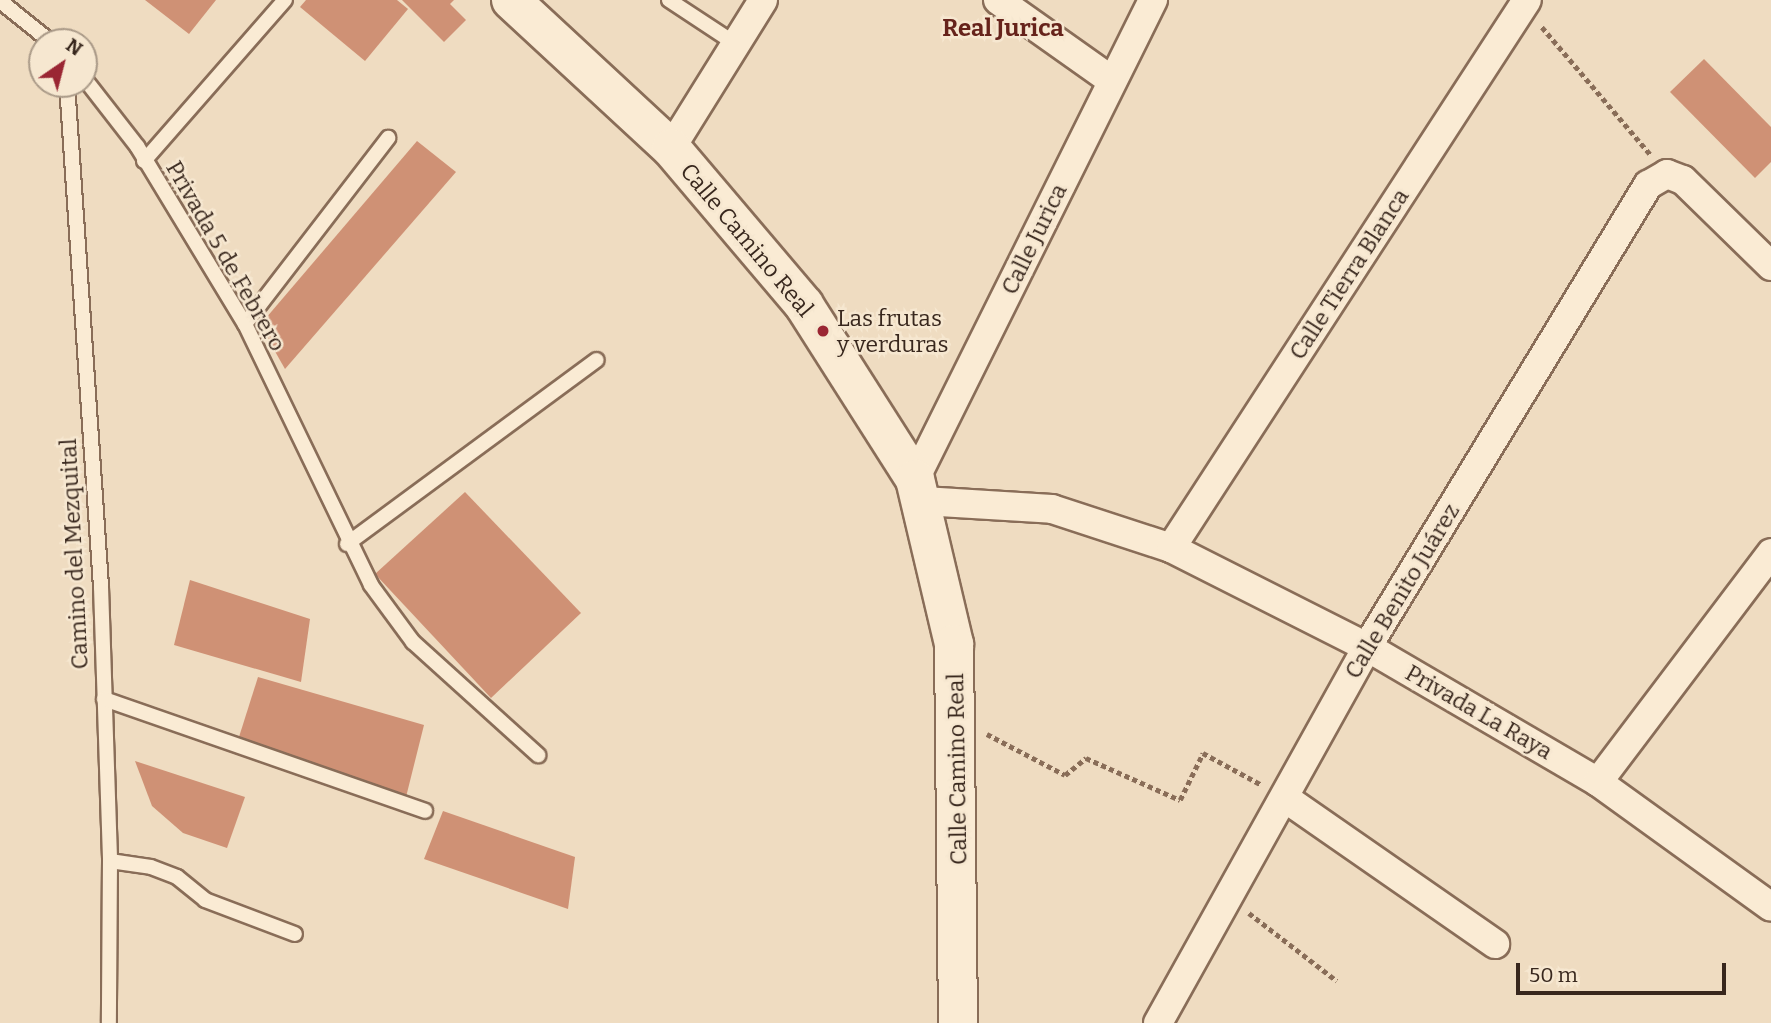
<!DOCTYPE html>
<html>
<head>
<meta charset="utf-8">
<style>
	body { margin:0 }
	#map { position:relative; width:1771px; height:1023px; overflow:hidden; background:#efdcc1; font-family:Bitter,serif }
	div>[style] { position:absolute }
	.building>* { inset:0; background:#cf9175 }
	.path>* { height:4.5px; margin-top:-2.25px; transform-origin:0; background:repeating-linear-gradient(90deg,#896d58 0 5px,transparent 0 8.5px) }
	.roads { filter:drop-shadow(2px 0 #896d58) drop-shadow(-2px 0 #896d58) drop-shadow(0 2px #896d58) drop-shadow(0 -2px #896d58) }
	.lane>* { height:14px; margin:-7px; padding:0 7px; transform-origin:7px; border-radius:7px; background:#faebd4 }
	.street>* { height:28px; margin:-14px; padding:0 14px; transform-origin:14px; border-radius:14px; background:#faebd4 }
	.secondary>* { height:38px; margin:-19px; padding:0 19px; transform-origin:19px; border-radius:19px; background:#faebd4 }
	.dots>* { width:19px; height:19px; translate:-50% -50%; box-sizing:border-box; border:4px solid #f6e7d0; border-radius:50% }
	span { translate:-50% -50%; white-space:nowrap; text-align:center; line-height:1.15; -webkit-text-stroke:5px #f6e7d0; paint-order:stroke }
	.street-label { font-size:23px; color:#38271d }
	.poi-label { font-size:23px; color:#38271d }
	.left { translate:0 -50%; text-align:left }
	.neighbourhood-label { font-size:24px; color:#66231b; font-weight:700 }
	.north { position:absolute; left:28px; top:28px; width:70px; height:70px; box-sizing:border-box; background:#f6e7d0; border:2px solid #aa9a88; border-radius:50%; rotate:35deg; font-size:19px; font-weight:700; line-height:28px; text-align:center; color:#38271d }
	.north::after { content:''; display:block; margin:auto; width:24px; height:32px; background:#9a2633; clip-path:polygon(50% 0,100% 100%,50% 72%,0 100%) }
	.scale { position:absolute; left:1516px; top:963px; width:210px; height:32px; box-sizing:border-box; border:4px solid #38271d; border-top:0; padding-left:9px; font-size:21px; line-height:24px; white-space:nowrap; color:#38271d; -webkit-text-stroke:5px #f6e7d0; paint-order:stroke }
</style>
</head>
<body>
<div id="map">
	<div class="building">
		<i style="clip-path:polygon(145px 0,216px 0,189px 34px)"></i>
		<i style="clip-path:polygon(306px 0,397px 0,408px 9px,365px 61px,300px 7px)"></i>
		<i style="clip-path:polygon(402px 0,454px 0,450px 4px,466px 20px,444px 42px)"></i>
		<i style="clip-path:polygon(1704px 59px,1771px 127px,1771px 162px,1755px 178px,1670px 92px)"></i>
		<i style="clip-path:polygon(417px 141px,456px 172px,285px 369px,260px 325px)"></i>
		<i style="clip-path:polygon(465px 492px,581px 613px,491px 698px,375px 574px)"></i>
		<i style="clip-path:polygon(190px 580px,310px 619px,301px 682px,174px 645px)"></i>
		<i style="clip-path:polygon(258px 677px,424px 725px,406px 797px,239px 737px)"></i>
		<i style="clip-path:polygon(135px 761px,245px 797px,227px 848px,183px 833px,152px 806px)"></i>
		<i style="clip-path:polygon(443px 811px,575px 857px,568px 909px,424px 859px)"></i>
	</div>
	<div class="path">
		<i style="left:1542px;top:27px;width:167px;rotate:49.6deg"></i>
		<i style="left:987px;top:734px;width:88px;rotate:27.7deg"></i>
		<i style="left:1065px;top:775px;width:27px;rotate:-39deg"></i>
		<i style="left:1086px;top:758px;width:103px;rotate:24.1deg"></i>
		<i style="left:1180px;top:800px;width:52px;rotate:-63.9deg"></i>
		<i style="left:1203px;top:753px;width:65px;rotate:28.5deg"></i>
		<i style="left:1249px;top:913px;width:111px;rotate:37.7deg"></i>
	</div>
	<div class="roads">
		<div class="lane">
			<i style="left:669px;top:0;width:77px;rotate:33.3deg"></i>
			<i style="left:0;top:1px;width:65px;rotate:38.8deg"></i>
			<i style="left:84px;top:78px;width:86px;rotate:52.1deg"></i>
			<i style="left:137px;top:146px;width:208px;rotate:58.8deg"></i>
			<i style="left:245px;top:324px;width:290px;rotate:64.2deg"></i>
			<i style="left:371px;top:585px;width:71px;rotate:53.6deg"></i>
			<i style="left:413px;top:642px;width:169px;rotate:42.1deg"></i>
			<i style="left:67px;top:84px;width:504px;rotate:86.13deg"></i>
			<i style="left:101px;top:587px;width:274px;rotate:88.1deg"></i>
			<i style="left:110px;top:861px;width:162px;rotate:90.4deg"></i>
			<i style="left:144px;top:161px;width:214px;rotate:-48.8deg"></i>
			<i style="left:245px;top:324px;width:235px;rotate:-52.4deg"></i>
			<i style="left:347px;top:544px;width:310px;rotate:-36.4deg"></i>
			<i style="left:104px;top:699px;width:340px;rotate:19.2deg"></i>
			<i style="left:110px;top:861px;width:41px;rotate:8.3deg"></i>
			<i style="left:151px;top:867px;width:28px;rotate:21deg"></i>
			<i style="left:177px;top:877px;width:36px;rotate:39deg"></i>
			<i style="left:205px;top:900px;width:96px;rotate:20.7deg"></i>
		</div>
		<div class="street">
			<i style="left:998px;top:0;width:138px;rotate:35.3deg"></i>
			<i style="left:671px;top:148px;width:174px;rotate:-58.1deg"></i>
			<i style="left:915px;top:479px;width:535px;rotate:-63.58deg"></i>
			<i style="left:923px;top:501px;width:129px;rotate:3.5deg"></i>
			<i style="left:1052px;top:509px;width:125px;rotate:18.1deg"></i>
			<i style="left:1171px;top:548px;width:220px;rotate:26.8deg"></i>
			<i style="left:1367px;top:647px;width:268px;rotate:30.3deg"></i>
			<i style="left:1598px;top:782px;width:213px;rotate:35.8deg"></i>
			<i style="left:1171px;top:548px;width:653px;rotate:-56.99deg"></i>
			<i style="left:1598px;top:782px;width:287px;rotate:-52.9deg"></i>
			<i style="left:1285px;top:798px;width:256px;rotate:34.8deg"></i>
			<i style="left:1158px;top:1023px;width:430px;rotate:-60.9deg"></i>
			<i style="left:1367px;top:647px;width:541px;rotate:-58.69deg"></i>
			<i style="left:1648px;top:185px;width:22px;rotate:-30deg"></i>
			<i style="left:1667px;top:174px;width:17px;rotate:21deg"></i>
			<i style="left:1683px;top:180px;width:123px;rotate:44.3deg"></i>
		</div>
		<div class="secondary">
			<i style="left:511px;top:0;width:218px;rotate:42.8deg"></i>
			<i style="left:671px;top:148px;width:206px;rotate:49.7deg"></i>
			<i style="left:804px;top:305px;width:206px;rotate:57.5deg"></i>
			<i style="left:915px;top:479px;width:170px;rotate:76.7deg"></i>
			<i style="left:954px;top:644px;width:379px;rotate:89.4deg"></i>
		</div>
	</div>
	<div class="dots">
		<i style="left:823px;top:331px;background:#9a2633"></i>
	</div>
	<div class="street-label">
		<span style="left:1034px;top:239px;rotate:-64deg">Calle Jurica</span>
		<span style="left:747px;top:240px;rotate:50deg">Calle Camino Real</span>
		<span style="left:226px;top:256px;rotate:60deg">Privada 5 de Febrero</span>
		<span style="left:1349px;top:274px;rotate:-57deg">Calle Tierra Blanca</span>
		<span style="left:74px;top:554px;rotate:-93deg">Camino del Mezquital</span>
		<span style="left:1402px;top:591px;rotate:-59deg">Calle Benito Juárez</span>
		<span style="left:1479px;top:712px;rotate:30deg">Privada La Raya</span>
		<span style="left:957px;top:769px;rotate:-91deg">Calle Camino Real</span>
	</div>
	<div class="poi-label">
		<span class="left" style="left:837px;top:331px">Las frutas<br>y verduras</span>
	</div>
	<div class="neighbourhood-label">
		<span style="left:1003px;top:29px">Real Jurica</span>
	</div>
	<div class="north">N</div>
	<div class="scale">50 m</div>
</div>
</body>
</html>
